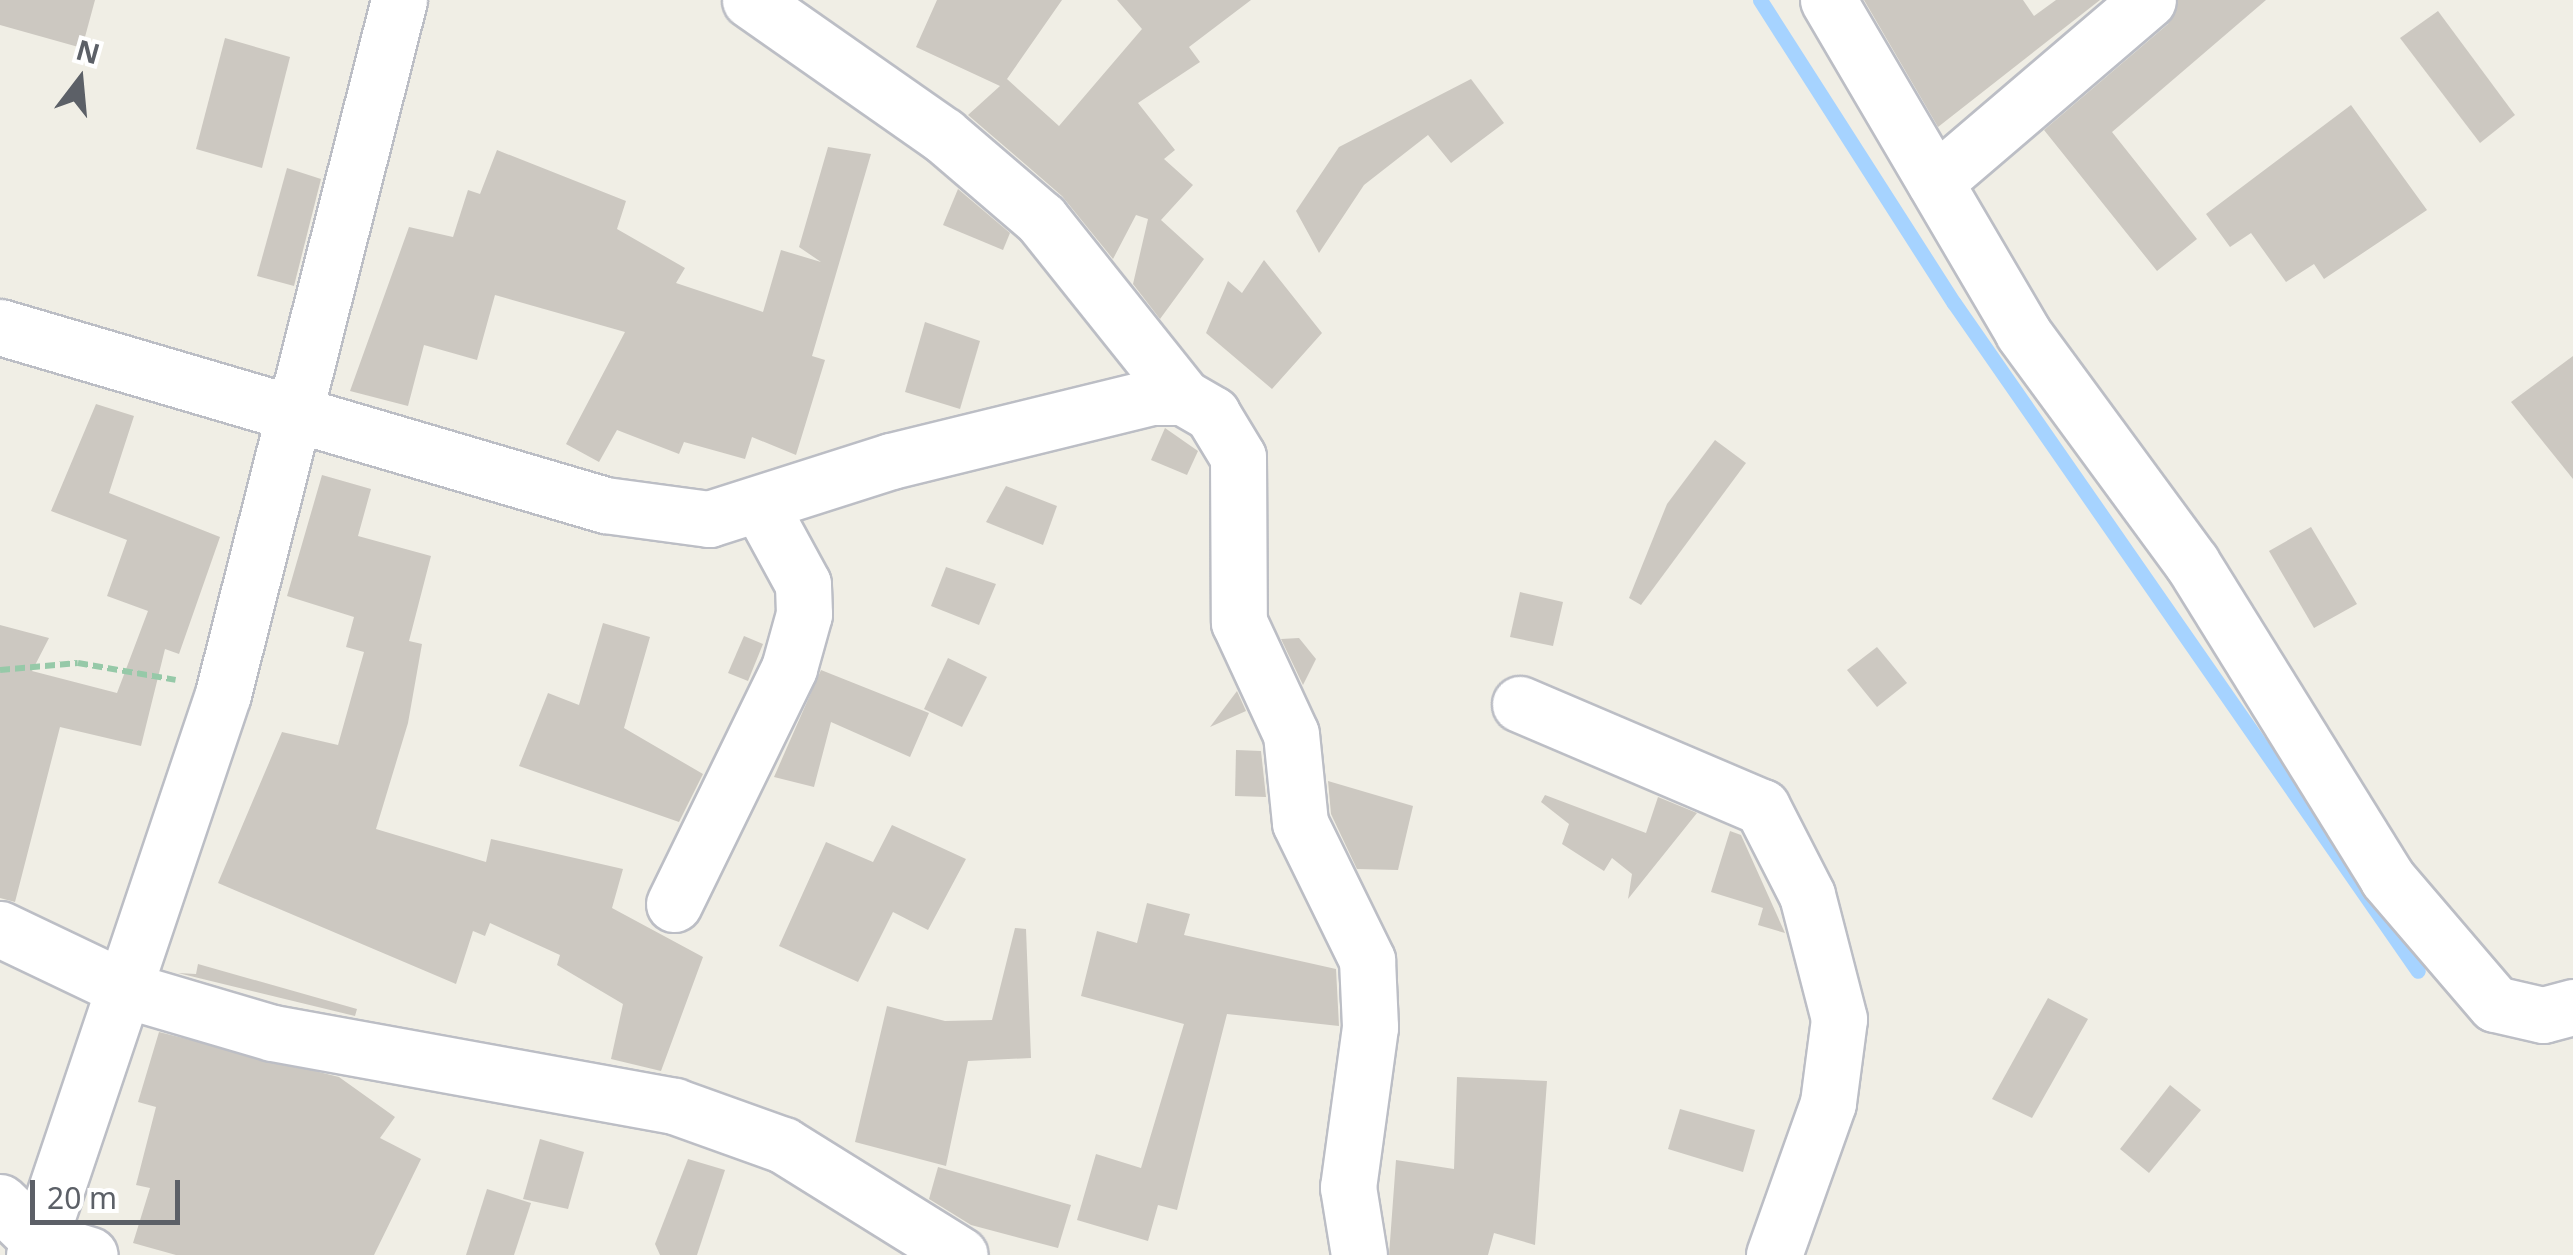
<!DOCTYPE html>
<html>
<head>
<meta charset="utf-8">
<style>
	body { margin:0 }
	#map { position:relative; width:2573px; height:1255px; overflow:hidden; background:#f0eee5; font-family:"Noto Sans",sans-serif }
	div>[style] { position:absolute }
	.stream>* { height:15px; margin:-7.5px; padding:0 7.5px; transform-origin:7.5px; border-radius:7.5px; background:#a6d3ff }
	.building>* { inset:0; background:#ccc8c1 }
	.path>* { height:6px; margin-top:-3px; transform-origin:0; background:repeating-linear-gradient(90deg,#96c9a8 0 10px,transparent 0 15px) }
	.roads { filter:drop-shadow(2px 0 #bcbec5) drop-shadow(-2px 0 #bcbec5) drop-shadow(0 2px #bcbec5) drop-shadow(0 -2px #bcbec5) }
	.minor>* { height:55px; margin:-27.5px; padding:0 27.5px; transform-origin:27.5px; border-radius:27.5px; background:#fff }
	span { translate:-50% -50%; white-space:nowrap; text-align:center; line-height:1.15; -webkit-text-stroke:8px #fff; paint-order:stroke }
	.north { position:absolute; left:30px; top:30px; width:100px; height:100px; -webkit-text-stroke:8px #fff; paint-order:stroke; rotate:16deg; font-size:28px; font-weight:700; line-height:40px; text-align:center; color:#5c6067 }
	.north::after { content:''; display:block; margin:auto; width:35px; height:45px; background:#5c6067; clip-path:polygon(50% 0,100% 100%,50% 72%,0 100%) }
	.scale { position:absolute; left:30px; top:1180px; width:150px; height:45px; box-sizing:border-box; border:5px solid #5c6067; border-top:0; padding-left:12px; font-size:30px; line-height:35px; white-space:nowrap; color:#5c6067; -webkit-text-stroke:8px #fff; paint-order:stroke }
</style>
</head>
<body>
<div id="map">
	<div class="stream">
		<i style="left:1760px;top:0;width:360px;rotate:57.4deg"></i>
		<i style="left:1954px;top:303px;width:813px;rotate:55.22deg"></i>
	</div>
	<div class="building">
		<i style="clip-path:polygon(0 0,95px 0,82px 48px,0 25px)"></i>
		<i style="clip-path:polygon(937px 0,1062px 0,1007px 79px,1059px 126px,1142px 29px,1117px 0,1251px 0,1189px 47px,1200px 62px,1138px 103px,1175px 150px,1164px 159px,1193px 185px,1161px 220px,1204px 259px,1160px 319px,1133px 284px,1148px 219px,1136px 215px,1113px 259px,1062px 196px,968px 115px,1000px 86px,916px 47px)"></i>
		<i style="clip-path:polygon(1864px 0,2023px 0,2034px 16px,2056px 0,2100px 0,1938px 127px)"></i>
		<i style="clip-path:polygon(2178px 0,2266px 0,2112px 132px,2197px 239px,2157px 271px,2044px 130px,2168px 24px)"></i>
		<i style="clip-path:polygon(2438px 11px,2515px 115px,2480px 143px,2400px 38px)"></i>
		<i style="clip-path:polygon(225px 38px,290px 57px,262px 168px,196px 149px)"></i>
		<i style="clip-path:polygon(1471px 79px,1504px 123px,1451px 163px,1428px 135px,1364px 185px,1319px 253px,1296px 211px,1339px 147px)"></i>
		<i style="clip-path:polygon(2351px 105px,2427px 210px,2324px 279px,2314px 264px,2286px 282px,2251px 233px,2230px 247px,2206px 214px)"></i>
		<i style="clip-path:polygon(828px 147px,871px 154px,812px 356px,825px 360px,796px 455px,752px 437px,745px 459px,684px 442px,679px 454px,617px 430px,599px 462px,566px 444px,625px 332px,495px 295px,477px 360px,424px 345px,408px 406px,350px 391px,409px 227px,453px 237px,468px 190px,480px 194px,497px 150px,626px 201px,617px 229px,685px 268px,676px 283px,763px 312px,781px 250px,821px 262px,799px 247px)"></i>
		<i style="clip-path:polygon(287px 168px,321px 179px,294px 286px,257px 276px)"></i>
		<i style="clip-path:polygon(958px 189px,1010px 233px,1003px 250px,943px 225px)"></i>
		<i style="clip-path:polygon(1264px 260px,1322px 333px,1272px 389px,1206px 333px,1228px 281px,1242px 293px)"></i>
		<i style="clip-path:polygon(925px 322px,980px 341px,960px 409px,905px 392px)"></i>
		<i style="clip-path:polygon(2573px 356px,2573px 479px,2511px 402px)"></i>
		<i style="clip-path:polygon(96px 404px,134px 416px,109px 493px,220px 537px,179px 654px,165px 649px,141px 746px,60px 727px,15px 902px,0 898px,0 625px,49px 638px,32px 671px,117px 693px,148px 611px,107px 596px,127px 540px,51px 511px)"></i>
		<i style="clip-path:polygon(1165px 428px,1198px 451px,1187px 475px,1151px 460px)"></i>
		<i style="clip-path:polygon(1715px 440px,1746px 463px,1641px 605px,1629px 598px,1667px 504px)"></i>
		<i style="clip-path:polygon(322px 475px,371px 489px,358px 536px,431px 556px,409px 641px,422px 644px,408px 723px,376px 829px,486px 862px,491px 839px,623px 869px,612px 908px,703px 957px,661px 1071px,611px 1059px,623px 1004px,557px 965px,560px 955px,490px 923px,485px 936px,473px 931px,456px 984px,218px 883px,282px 732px,338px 745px,364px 652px,346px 647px,354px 617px,287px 596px)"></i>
		<i style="clip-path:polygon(1006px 486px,1057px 506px,1043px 545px,986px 522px)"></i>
		<i style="clip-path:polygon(2311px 527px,2357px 604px,2314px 628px,2269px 551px)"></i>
		<i style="clip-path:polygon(946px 567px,996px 584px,979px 625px,931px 606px)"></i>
		<i style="clip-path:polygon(1520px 592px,1563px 602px,1553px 646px,1510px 637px)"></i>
		<i style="clip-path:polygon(603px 623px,650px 637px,624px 728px,703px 774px,679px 822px,519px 766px,548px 693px,579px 705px)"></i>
		<i style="clip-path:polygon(744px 636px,763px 644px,748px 681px,728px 673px)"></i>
		<i style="clip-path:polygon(1299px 638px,1316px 659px,1303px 685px,1281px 639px)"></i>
		<i style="clip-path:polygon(1877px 647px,1907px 683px,1877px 707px,1847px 670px)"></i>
		<i style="clip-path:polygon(948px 658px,987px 677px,962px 727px,924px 709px)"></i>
		<i style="clip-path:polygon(821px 670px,929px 713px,910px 757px,831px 722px,814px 787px,774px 777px)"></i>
		<i style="clip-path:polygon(1237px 691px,1246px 711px,1210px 727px)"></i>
		<i style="clip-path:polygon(1236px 750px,1261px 751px,1266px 797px,1235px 796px)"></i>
		<i style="clip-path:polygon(1328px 781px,1413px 806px,1398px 870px,1357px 869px,1331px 814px)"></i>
		<i style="clip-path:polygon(1545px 795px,1646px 833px,1658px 797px,1697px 813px,1628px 899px,1632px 874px,1612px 858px,1604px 871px,1562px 844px,1569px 824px,1541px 802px)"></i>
		<i style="clip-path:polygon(892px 825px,966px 859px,928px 930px,893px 912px,858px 982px,779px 946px,826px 842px,873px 862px)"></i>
		<i style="clip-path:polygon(1730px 831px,1741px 835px,1785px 933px,1758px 925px,1763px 908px,1711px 892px)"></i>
		<i style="clip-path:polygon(1147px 903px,1190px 914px,1184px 935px,1336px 969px,1339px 1026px,1227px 1014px,1177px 1210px,1158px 1205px,1148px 1241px,1077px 1220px,1096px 1154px,1141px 1168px,1184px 1024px,1081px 996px,1097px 931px,1137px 943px)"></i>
		<i style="clip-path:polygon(1015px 928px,1026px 929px,1031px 1058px,968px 1061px,946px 1166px,855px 1142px,887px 1006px,945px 1021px,992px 1020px)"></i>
		<i style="clip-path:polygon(198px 964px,357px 1009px,355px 1016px,178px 973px,196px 974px)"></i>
		<i style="clip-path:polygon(2048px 998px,2088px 1019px,2032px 1118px,1992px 1099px)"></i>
		<i style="clip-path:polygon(159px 1032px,339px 1077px,395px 1117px,380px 1138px,421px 1159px,374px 1255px,176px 1255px,133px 1243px,150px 1188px,136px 1185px,156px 1107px,138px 1102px)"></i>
		<i style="clip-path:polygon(1457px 1077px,1547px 1081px,1535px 1245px,1494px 1233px,1488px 1255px,1389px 1255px,1396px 1160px,1454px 1169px)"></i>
		<i style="clip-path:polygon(2170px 1085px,2201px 1110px,2149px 1173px,2120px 1149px)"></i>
		<i style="clip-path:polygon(1680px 1109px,1755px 1130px,1743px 1172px,1668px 1149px)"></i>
		<i style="clip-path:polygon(540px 1139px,584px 1152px,568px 1209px,523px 1199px)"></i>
		<i style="clip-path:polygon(688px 1159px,725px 1170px,697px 1255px,660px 1255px,655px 1244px)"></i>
		<i style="clip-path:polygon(938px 1167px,1071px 1205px,1058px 1248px,971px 1225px,929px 1199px)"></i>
		<i style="clip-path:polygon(487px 1189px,531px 1203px,514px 1255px,466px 1255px)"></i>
	</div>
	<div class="path">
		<i style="left:0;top:670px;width:78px;rotate:-5.1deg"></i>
		<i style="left:78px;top:663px;width:99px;rotate:9.8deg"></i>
	</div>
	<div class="roads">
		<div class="minor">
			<i style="left:750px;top:0;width:236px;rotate:35deg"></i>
			<i style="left:943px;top:135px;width:129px;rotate:40.6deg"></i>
			<i style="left:1041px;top:219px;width:228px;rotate:51.4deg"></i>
			<i style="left:1828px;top:0;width:386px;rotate:59.6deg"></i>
			<i style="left:2023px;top:333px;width:285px;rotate:53.7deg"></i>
			<i style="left:2192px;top:563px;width:370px;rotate:58.2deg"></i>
			<i style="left:2387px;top:878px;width:166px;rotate:49.4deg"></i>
			<i style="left:2495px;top:1004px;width:49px;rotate:12.9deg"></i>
			<i style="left:2543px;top:1015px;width:31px;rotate:-15deg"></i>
			<i style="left:1935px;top:182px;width:280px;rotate:-40.5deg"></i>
			<i style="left:0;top:327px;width:631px;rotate:16.39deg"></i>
			<i style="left:605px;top:505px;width:105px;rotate:7.7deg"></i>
			<i style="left:709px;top:519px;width:191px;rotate:-17.7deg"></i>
			<i style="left:891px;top:461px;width:269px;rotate:-13.8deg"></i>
			<i style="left:1152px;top:397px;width:31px"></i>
			<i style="left:1183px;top:397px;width:34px;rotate:30deg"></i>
			<i style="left:1212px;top:414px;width:50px;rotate:58.8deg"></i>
			<i style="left:1238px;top:457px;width:165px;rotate:89.7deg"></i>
			<i style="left:1239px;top:622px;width:123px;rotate:65.1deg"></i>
			<i style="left:1291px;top:734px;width:89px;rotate:84.2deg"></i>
			<i style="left:1300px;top:823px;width:153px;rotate:63.9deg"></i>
			<i style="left:1367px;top:960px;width:67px;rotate:87.4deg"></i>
			<i style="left:1370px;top:1027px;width:162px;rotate:97.8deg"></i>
			<i style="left:1348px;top:1187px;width:69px;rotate:80.8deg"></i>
			<i style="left:1520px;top:704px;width:263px;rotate:23.1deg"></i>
			<i style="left:1762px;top:807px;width:99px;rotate:62.9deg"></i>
			<i style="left:1807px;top:895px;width:128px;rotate:75.5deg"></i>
			<i style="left:1839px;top:1019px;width:85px;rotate:97.5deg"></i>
			<i style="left:1828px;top:1103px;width:161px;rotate:109.6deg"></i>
			<i style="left:674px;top:904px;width:263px;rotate:-64deg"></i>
			<i style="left:789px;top:668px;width:56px;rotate:-74.5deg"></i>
			<i style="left:804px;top:614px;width:30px;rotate:-92deg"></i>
			<i style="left:803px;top:584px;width:90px;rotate:-118.6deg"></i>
			<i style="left:0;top:929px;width:144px;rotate:25.5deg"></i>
			<i style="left:130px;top:991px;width:149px;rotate:16.4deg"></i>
			<i style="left:273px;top:1033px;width:408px;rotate:10.3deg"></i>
			<i style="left:674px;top:1106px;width:116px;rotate:19.7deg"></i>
			<i style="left:783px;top:1145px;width:208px;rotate:31.9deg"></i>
			<i style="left:0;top:1202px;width:53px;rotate:44.2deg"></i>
			<i style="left:38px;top:1239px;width:54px;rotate:17.1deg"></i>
			<i style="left:34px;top:1255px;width:592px;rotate:-71.38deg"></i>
			<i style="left:223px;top:694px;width:716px;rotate:-75.77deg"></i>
		</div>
	</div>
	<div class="north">N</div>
	<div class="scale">20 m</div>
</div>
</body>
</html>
